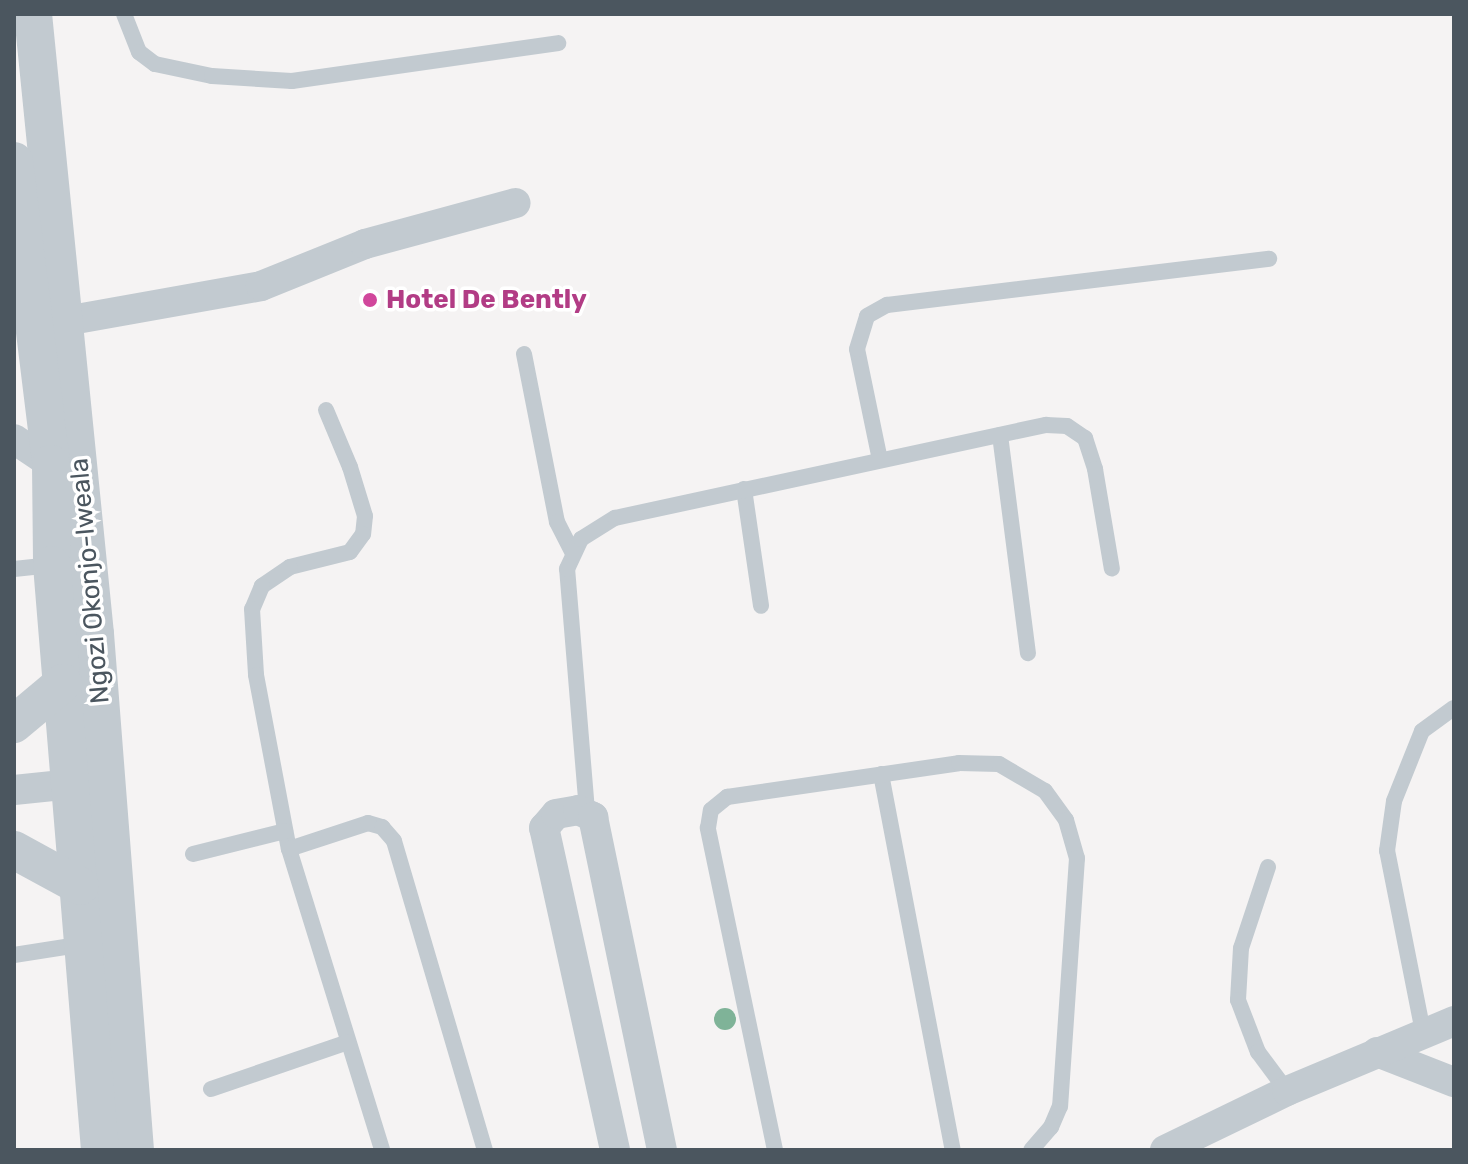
<!DOCTYPE html>
<html>
<head>
<meta charset="utf-8">
<style>
	body { margin:0 }
	#map { position:relative; width:1468px; height:1164px; overflow:hidden; background:#f5f3f3; font-family:Rubik,sans-serif }
	div>[style] { position:absolute }
	.service>* { height:16px; margin:-8px; padding:0 8px; transform-origin:8px; border-radius:8px; background:#c2cad0 }
	.minor>* { height:30px; margin:-15px; padding:0 15px; transform-origin:15px; border-radius:15px; background:#c2cad0 }
	.tertiary>* { height:38px; margin:-19px; padding:0 19px; transform-origin:19px; border-radius:19px; background:#c2cad0 }
	.trees>* { width:22px; height:22px; margin:-11px; border-radius:50%; background:#7fb398 }
	.dots>* { width:22px; height:22px; translate:-50% -50%; box-sizing:border-box; border:4px solid #fff; border-radius:50% }
	span { translate:-50% -50%; white-space:nowrap; text-align:center; line-height:1.15; -webkit-text-stroke:7px #fff; paint-order:stroke }
	.hotel-label { font-size:26px; color:#b23c85; font-weight:700 }
	.left { translate:0 -50%; text-align:left }
	.street-label { font-size:26px; color:#4b565f }
	.frame { position:absolute; inset:0; border:16px solid #4b565f; pointer-events:none }
</style>
</head>
<body>
<div id="map">
	<div class="service">
		<i style="left:124px;top:14px;width:41px;rotate:68.5deg"></i>
		<i style="left:139px;top:52px;width:20px;rotate:37deg"></i>
		<i style="left:155px;top:64px;width:58px;rotate:11.9deg"></i>
		<i style="left:212px;top:76px;width:80px;rotate:3.6deg"></i>
		<i style="left:292px;top:81px;width:269px;rotate:-8.1deg"></i>
		<i style="left:524px;top:354px;width:171px;rotate:78.9deg"></i>
		<i style="left:557px;top:522px;width:33px;rotate:63deg"></i>
		<i style="left:326px;top:410px;width:62px;rotate:67.2deg"></i>
		<i style="left:350px;top:467px;width:51px;rotate:73deg"></i>
		<i style="left:365px;top:516px;width:18px;rotate:96deg"></i>
		<i style="left:363px;top:534px;width:22px;rotate:126deg"></i>
		<i style="left:350px;top:552px;width:62px;rotate:166deg"></i>
		<i style="left:290px;top:567px;width:34px;rotate:146deg"></i>
		<i style="left:262px;top:586px;width:25px;rotate:113deg"></i>
		<i style="left:252px;top:609px;width:66px;rotate:86.5deg"></i>
		<i style="left:256px;top:675px;width:177px;rotate:79.3deg"></i>
		<i style="left:289px;top:849px;width:315px;rotate:72.8deg"></i>
		<i style="left:1000px;top:435px;width:220px;rotate:82.7deg"></i>
		<i style="left:880px;top:460px;width:113px;rotate:-101.7deg"></i>
		<i style="left:857px;top:349px;width:34px;rotate:-73deg"></i>
		<i style="left:867px;top:316px;width:23px;rotate:-29deg"></i>
		<i style="left:887px;top:305px;width:385px;rotate:-6.9deg"></i>
		<i style="left:744px;top:489px;width:118px;rotate:81.7deg"></i>
		<i style="left:14px;top:569px;width:38px;rotate:-6deg"></i>
		<i style="left:881px;top:774px;width:383px;rotate:79.2deg"></i>
		<i style="left:587px;top:811px;width:243px;rotate:-94.7deg"></i>
		<i style="left:567px;top:569px;width:33px;rotate:-65deg"></i>
		<i style="left:581px;top:539px;width:40px;rotate:-32deg"></i>
		<i style="left:615px;top:518px;width:441px;rotate:-12.2deg"></i>
		<i style="left:1046px;top:425px;width:21px;rotate:3deg"></i>
		<i style="left:1067px;top:426px;width:22px;rotate:34deg"></i>
		<i style="left:1085px;top:438px;width:33px;rotate:72deg"></i>
		<i style="left:1095px;top:469px;width:101px;rotate:80.4deg"></i>
		<i style="left:289px;top:849px;width:83px;rotate:-18.2deg"></i>
		<i style="left:368px;top:823px;width:15px;rotate:16deg"></i>
		<i style="left:382px;top:827px;width:18px;rotate:49deg"></i>
		<i style="left:394px;top:841px;width:322px;rotate:73.6deg"></i>
		<i style="left:193px;top:854px;width:95px;rotate:-14deg"></i>
		<i style="left:1268px;top:867px;width:85px;rotate:108.4deg"></i>
		<i style="left:1241px;top:948px;width:52px;rotate:93.3deg"></i>
		<i style="left:1238px;top:1000px;width:56px;rotate:69deg"></i>
		<i style="left:1258px;top:1052px;width:49px;rotate:53.4deg"></i>
		<i style="left:14px;top:955px;width:71px;rotate:-8.9deg"></i>
		<i style="left:1423px;top:1032px;width:185px;rotate:-101.2deg"></i>
		<i style="left:1387px;top:851px;width:50px;rotate:-82deg"></i>
		<i style="left:1394px;top:801px;width:75px;rotate:-68.2deg"></i>
		<i style="left:1422px;top:731px;width:39px;rotate:-36deg"></i>
		<i style="left:211px;top:1089px;width:145px;rotate:-18.9deg"></i>
		<i style="left:775px;top:1150px;width:329px;rotate:-101.8deg"></i>
		<i style="left:708px;top:828px;width:18px;rotate:-81deg"></i>
		<i style="left:711px;top:810px;width:21px;rotate:-39deg"></i>
		<i style="left:727px;top:797px;width:234px;rotate:-8.3deg"></i>
		<i style="left:959px;top:763px;width:40px;rotate:1.4deg"></i>
		<i style="left:999px;top:764px;width:53px;rotate:30.4deg"></i>
		<i style="left:1045px;top:791px;width:36px;rotate:54deg"></i>
		<i style="left:1066px;top:820px;width:40px;rotate:74deg"></i>
		<i style="left:1077px;top:858px;width:249px;rotate:93.9deg"></i>
		<i style="left:1060px;top:1106px;width:23px;rotate:113deg"></i>
		<i style="left:1051px;top:1127px;width:30px;rotate:131deg"></i>
	</div>
	<div class="minor">
		<i style="left:43px;top:325px;width:221px;rotate:-10.1deg"></i>
		<i style="left:261px;top:286px;width:112px;rotate:-22deg"></i>
		<i style="left:365px;top:244px;width:156px;rotate:-15.2deg"></i>
		<i style="left:14px;top:439px;width:45px;rotate:34deg"></i>
		<i style="left:14px;top:790px;width:78px;rotate:-5.9deg"></i>
		<i style="left:1377px;top:1052px;width:83px;rotate:21.3deg"></i>
		<i style="left:615px;top:1150px;width:330px;rotate:-102.4deg"></i>
		<i style="left:544px;top:828px;width:18px;rotate:-49deg"></i>
		<i style="left:556px;top:814px;width:22px;rotate:-10deg"></i>
		<i style="left:578px;top:810px;width:17px;rotate:25deg"></i>
		<i style="left:593px;top:817px;width:340px;rotate:78.3deg"></i>
		<i style="left:1165px;top:1150px;width:136px;rotate:-25.8deg"></i>
		<i style="left:1287px;top:1091px;width:181px;rotate:-22.7deg"></i>
	</div>
	<div class="tertiary">
		<i style="left:33px;top:14px;width:623px;rotate:84.29deg"></i>
		<i style="left:95px;top:634px;width:518px;rotate:85.57deg"></i>
		<i style="left:14px;top:161px;width:305px;rotate:83deg"></i>
		<i style="left:51px;top:464px;width:101px;rotate:89.4deg"></i>
		<i style="left:52px;top:565px;width:587px;rotate:85.31deg"></i>
		<i style="left:14px;top:724px;width:64px;rotate:-39.9deg"></i>
		<i style="left:14px;top:850px;width:75px;rotate:28.6deg"></i>
	</div>
	<div class="trees">
		<i style="left:725px;top:1019px"></i>
	</div>
	<div class="dots">
		<i style="left:370px;top:300px;background:#d1479c"></i>
	</div>
	<div class="hotel-label">
		<span class="left" style="left:386px;top:300px">Hotel De Bently</span>
	</div>
	<div class="street-label">
		<span style="left:90px;top:581px;rotate:-95deg">Ngozi Okonjo-Iweala</span>
	</div>
	<div class="frame"></div>
</div>
</body>
</html>
